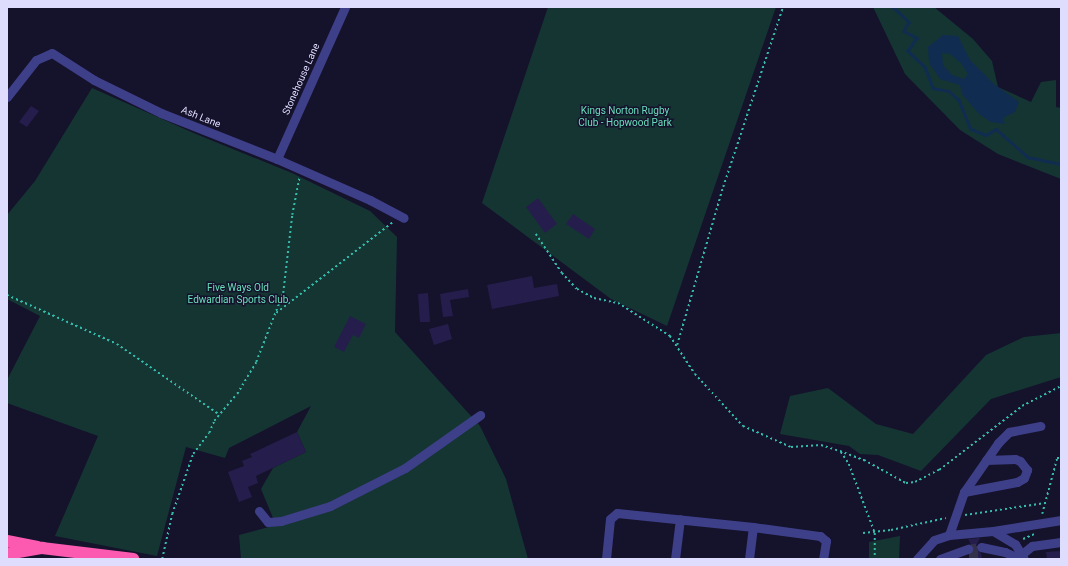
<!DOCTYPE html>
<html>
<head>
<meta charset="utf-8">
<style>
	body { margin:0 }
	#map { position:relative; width:1068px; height:566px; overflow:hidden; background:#15122c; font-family:Roboto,sans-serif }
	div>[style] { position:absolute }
	.green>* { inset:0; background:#153533 }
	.water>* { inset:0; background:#102c51 }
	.stream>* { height:2.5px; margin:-1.25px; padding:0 1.25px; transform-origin:1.25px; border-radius:1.25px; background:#102c51 }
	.building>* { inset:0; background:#251e4c }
	.minor-tunnel>* { height:9px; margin-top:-4.5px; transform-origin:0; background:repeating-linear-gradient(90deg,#33304c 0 9px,transparent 0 13.5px) }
	.path>* { height:1.5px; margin-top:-0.75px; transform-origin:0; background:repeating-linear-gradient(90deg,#33bcac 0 2px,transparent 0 5px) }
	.minor>* { height:9px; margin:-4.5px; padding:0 4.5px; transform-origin:4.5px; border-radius:4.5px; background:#3e3f89 }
	.highway>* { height:12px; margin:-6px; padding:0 6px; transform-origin:6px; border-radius:6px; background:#fc5ab1 }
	span { translate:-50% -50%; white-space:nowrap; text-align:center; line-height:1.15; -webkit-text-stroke:3px #15122c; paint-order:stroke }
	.street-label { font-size:10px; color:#dfddfe }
	.park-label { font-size:10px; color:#68dfbb }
	.frame { position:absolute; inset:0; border:8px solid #dfddfe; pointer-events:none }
</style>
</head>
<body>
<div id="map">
	<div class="green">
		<i style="clip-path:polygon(548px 7px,776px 7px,667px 326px,611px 299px,482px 203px)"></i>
		<i style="clip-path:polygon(873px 7px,934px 7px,973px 39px,992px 61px,998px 87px,1031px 102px,1041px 82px,1056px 80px,1056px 107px,1061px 108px,1061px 179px,998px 154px,960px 130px,905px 74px)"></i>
		<i style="clip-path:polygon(92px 88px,196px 134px,292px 173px,370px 211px,397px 237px,395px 332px,480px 426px,506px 479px,528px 559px,241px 559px,239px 535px,276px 525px,261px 489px,273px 468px,306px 452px,297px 432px,311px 406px,229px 448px,225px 458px,186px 447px,157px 556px,55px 536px,98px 436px,7px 403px,7px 380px,40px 316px,7px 299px,7px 215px,35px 181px)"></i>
		<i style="clip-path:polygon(1061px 333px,1061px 377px,991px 399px,921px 471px,878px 455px,860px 454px,849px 446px,780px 434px,790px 396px,828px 388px,876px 424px,913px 434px,986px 355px,1024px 337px)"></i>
		<i style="clip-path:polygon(900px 536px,899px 559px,869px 559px,869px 542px)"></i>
	</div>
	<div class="water">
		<i style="clip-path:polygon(evenodd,943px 35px,958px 36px,970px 60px,994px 84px,1019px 102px,1015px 112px,1003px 118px,1005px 124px,991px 122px,979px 114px,962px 94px,960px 85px,940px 79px,929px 63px,928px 47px,943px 35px,942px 53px,950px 54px,961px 63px,968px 74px,964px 79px,952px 75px,943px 65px,942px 53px)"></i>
	</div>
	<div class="stream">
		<i style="left:893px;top:7px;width:22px;rotate:43deg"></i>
		<i style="left:909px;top:22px;width:10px;rotate:119deg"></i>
		<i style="left:904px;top:31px;width:15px;rotate:28deg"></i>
		<i style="left:917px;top:38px;width:16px;rotate:125deg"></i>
		<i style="left:908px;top:51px;width:23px;rotate:43deg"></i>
		<i style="left:925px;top:67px;width:22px;rotate:69deg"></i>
		<i style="left:933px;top:88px;width:16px;rotate:11deg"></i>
		<i style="left:949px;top:91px;width:13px;rotate:42deg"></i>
		<i style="left:959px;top:100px;width:31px;rotate:68deg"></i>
		<i style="left:971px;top:129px;width:16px;rotate:22deg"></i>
		<i style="left:986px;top:135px;width:12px;rotate:-31deg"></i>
		<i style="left:996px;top:129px;width:43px;rotate:41.2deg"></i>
		<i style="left:1028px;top:157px;width:34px;rotate:12deg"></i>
	</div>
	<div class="building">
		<i style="clip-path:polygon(31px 106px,39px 111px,27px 127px,19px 122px)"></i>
		<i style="clip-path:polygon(538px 198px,557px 224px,545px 233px,526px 207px)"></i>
		<i style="clip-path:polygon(573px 214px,595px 229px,589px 239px,566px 224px)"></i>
		<i style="clip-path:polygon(532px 276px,534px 288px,557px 284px,559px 296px,492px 309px,487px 285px)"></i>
		<i style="clip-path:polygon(468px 289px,469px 297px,450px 300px,453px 316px,443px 317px,440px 294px)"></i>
		<i style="clip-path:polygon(428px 293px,430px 322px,420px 322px,418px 294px)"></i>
		<i style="clip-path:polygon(350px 316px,366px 324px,359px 338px,353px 335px,344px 352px,334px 347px)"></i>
		<i style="clip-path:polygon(448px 324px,452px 339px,434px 345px,429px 329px)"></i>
		<i style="clip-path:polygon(297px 432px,306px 452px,256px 476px,258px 483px,248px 487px,252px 497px,239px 502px,228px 472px,244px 466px,242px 461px,252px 457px,250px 454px)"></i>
		<i style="clip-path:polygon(980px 538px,975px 548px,981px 553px,982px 559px,969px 559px,969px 555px,974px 550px,968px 539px)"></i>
		<i style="clip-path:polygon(1061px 551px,1061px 559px,1047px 559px,1046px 552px)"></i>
	</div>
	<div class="minor-tunnel">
		<i style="left:968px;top:549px;width:13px;rotate:-9deg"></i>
		<i style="left:969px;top:555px;width:12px;rotate:-5deg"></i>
	</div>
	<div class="path">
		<i style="left:536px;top:234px;width:47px;rotate:56.3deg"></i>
		<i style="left:562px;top:273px;width:22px;rotate:47deg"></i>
		<i style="left:577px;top:289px;width:19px;rotate:28deg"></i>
		<i style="left:594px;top:298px;width:25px;rotate:12deg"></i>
		<i style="left:618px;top:303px;width:62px;rotate:32.4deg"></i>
		<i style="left:670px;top:336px;width:45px;rotate:56.7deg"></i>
		<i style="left:695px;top:374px;width:71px;rotate:47.3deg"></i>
		<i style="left:743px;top:426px;width:52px;rotate:23.6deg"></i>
		<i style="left:791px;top:447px;width:30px;rotate:-4deg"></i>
		<i style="left:821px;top:445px;width:20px;rotate:18deg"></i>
		<i style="left:840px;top:451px;width:26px;rotate:21deg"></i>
		<i style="left:864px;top:460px;width:48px;rotate:28.7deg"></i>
		<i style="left:906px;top:483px;width:9px;rotate:-6deg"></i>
		<i style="left:915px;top:482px;width:27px;rotate:-27deg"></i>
		<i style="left:939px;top:470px;width:105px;rotate:-37.6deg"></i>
		<i style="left:1022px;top:406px;width:44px;rotate:-27.1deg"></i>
		<i style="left:7px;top:295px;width:120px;rotate:24deg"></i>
		<i style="left:117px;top:344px;width:125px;rotate:34.6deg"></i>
		<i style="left:276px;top:313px;width:148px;rotate:-37.9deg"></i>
		<i style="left:677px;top:345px;width:165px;rotate:-73.8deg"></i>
		<i style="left:723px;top:187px;width:190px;rotate:-71.6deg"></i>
		<i style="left:841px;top:452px;width:14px;rotate:56deg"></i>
		<i style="left:849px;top:464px;width:74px;rotate:69.4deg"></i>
		<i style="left:875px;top:533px;width:26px;rotate:90deg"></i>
		<i style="left:1042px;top:514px;width:58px;rotate:-75deg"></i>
		<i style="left:1057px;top:458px;width:4px"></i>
		<i style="left:965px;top:515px;width:81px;rotate:-8.5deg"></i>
		<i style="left:863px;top:533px;width:28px;rotate:-6deg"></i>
		<i style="left:891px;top:530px;width:56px;rotate:-12.3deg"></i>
		<i style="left:1023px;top:539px;width:12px;rotate:-24deg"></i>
		<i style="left:162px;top:559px;width:46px;rotate:-77.5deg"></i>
		<i style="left:172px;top:514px;width:64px;rotate:-70.7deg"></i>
		<i style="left:193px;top:454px;width:26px;rotate:-53deg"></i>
		<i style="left:209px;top:433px;width:13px;rotate:-67deg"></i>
		<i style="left:214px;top:421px;width:35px;rotate:-50deg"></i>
		<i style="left:237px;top:394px;width:37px;rotate:-59deg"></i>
		<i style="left:256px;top:362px;width:74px;rotate:-68.6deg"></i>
		<i style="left:283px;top:293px;width:79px;rotate:-83.4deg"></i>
		<i style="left:292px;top:215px;width:37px;rotate:-79deg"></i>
	</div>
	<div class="minor">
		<i style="left:7px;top:97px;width:47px;rotate:-51.9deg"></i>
		<i style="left:36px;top:60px;width:17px;rotate:-24deg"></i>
		<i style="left:52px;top:53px;width:50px;rotate:32.7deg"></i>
		<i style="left:94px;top:80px;width:75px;rotate:26.2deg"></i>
		<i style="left:161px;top:113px;width:125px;rotate:21.6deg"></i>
		<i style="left:277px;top:159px;width:102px;rotate:23.8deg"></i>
		<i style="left:370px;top:200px;width:38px;rotate:28deg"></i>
		<i style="left:277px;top:159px;width:167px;rotate:-65.9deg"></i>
		<i style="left:964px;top:492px;width:54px;rotate:-10.7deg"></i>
		<i style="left:1017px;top:482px;width:8px;rotate:-30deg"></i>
		<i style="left:1024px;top:478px;width:9px;rotate:-69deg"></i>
		<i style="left:1027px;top:470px;width:11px;rotate:-128deg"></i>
		<i style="left:1020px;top:461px;width:5px;rotate:-158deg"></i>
		<i style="left:1015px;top:459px;width:29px;rotate:178deg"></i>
		<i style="left:259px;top:511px;width:14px;rotate:51deg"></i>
		<i style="left:268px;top:522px;width:13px;rotate:-4deg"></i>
		<i style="left:281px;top:521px;width:51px;rotate:-17deg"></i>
		<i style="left:330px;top:506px;width:84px;rotate:-26.9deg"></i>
		<i style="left:405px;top:468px;width:92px;rotate:-35.2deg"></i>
		<i style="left:993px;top:531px;width:69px;rotate:-9.2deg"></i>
		<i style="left:949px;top:535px;width:46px;rotate:-70.8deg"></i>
		<i style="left:964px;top:492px;width:60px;rotate:-55.2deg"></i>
		<i style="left:998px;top:443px;width:16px;rotate:-45deg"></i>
		<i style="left:1009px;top:432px;width:32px;rotate:-11deg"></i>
		<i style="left:981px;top:547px;width:25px;rotate:12deg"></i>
		<i style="left:1005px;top:552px;width:17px;rotate:25deg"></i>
		<i style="left:1022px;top:554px;width:13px;rotate:-39deg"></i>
		<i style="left:1032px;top:546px;width:29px;rotate:-8deg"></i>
		<i style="left:606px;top:559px;width:40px;rotate:-84.3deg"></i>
		<i style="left:610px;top:519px;width:9px;rotate:-41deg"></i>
		<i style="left:617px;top:513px;width:137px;rotate:5.9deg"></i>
		<i style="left:675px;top:559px;width:40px;rotate:-82.9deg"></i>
		<i style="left:749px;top:559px;width:32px;rotate:-83deg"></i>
		<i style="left:753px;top:527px;width:68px;rotate:7.7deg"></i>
		<i style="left:820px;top:536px;width:8px;rotate:40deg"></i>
		<i style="left:826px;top:541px;width:18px;rotate:99deg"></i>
		<i style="left:917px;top:559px;width:25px;rotate:-48deg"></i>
		<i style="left:934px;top:540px;width:16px;rotate:-18deg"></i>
		<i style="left:949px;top:535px;width:44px;rotate:-5.2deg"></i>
		<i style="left:993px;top:531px;width:26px;rotate:31deg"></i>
		<i style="left:1015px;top:544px;width:17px;rotate:59deg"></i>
		<i style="left:940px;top:559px;width:30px;rotate:-20deg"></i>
	</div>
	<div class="highway">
		<i style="left:7px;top:541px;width:31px;rotate:11deg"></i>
		<i style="left:7px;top:554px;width:36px;rotate:-10deg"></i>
		<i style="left:42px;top:548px;width:92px;rotate:6.9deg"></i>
	</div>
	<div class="street-label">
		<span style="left:301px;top:79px;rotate:-66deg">Stonehouse Lane</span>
		<span style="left:201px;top:117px;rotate:22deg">Ash Lane</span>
	</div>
	<div class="park-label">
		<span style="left:625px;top:116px">Kings Norton Rugby<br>Club - Hopwood Park</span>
		<span style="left:238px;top:293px">Five Ways Old<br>Edwardian Sports Club</span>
	</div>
	<div class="frame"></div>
</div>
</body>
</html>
